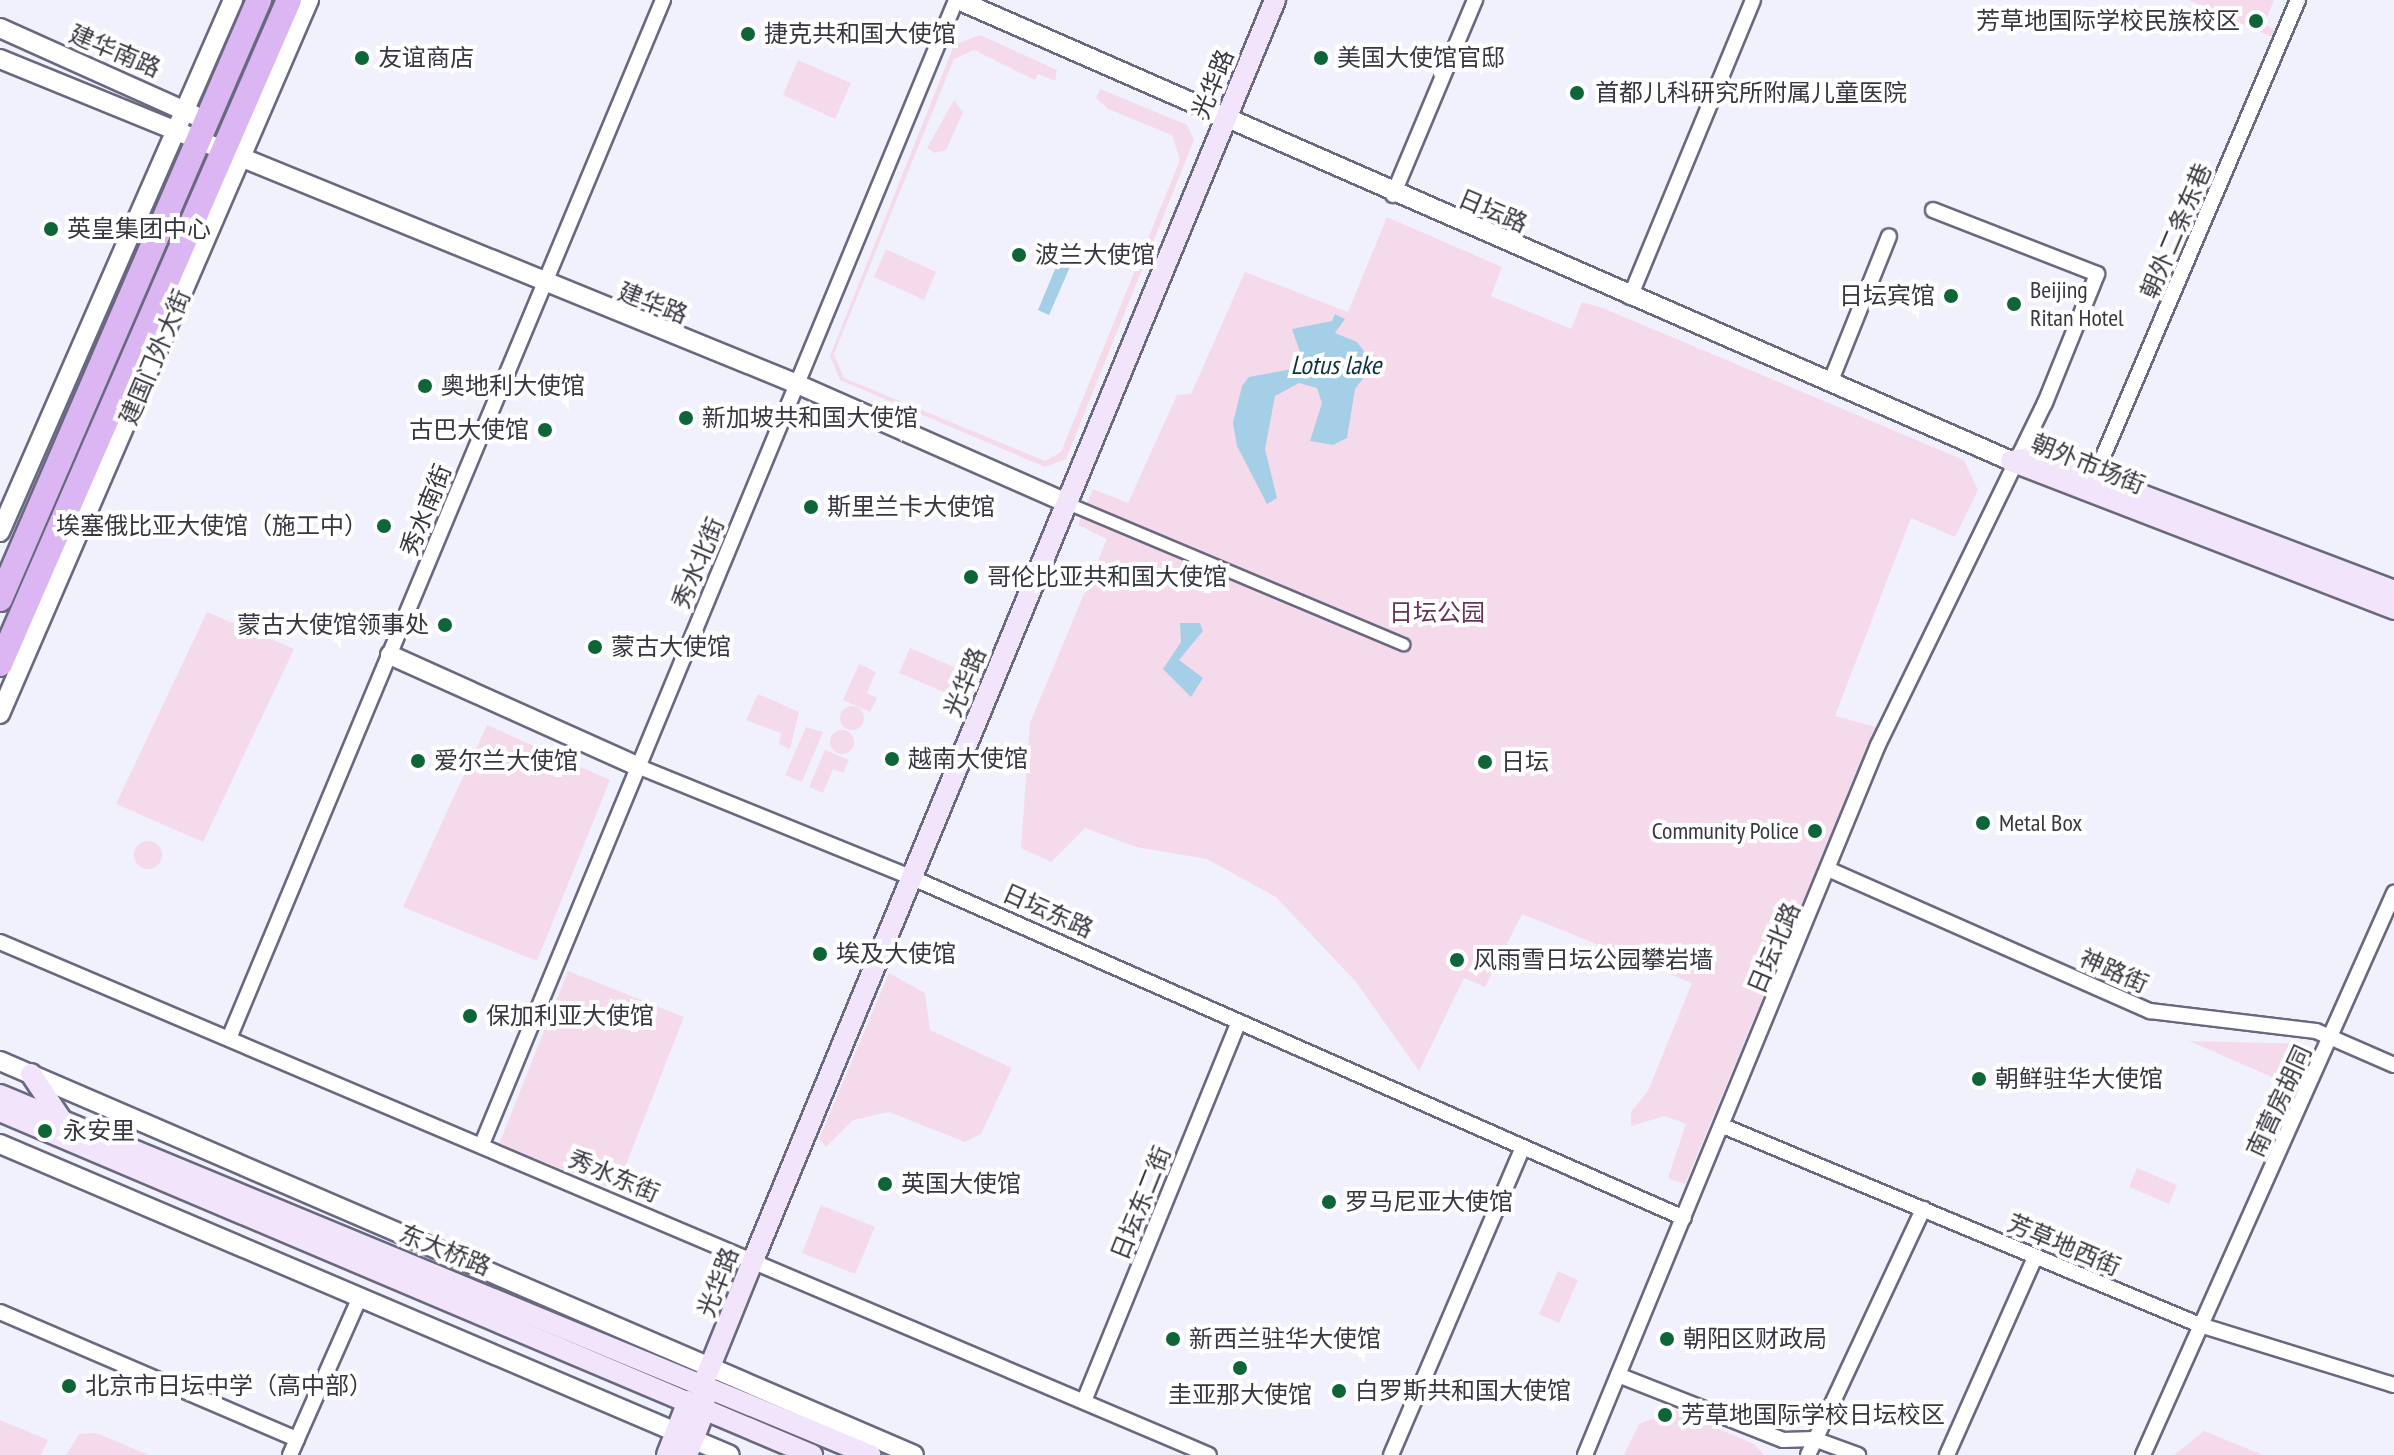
<!DOCTYPE html>
<html>
<head>
<meta charset="utf-8">
<style>
	body { margin:0 }
	#map { position:relative; width:2394px; height:1455px; overflow:hidden; background:#f0f1fc; font-family:"PT Sans Narrow","Noto Sans SC",sans-serif }
	div>[style] { position:absolute }
	.green>* { inset:0; background:#f5daec }
	.round { border-radius:50% }
	.water>* { inset:0; background:#a4cfe7 }
	.roads { filter:drop-shadow(2px 0 #686880) drop-shadow(-2px 0 #686880) drop-shadow(0 2px #686880) drop-shadow(0 -2px #686880) }
	.pedestrian>* { height:11px; margin:-5.5px; padding:0 5.5px; transform-origin:5.5px; border-radius:5.5px; background:#fff }
	.minor>* { height:14px; margin:-7px; padding:0 7px; transform-origin:7px; border-radius:7px; background:#fff }
	.tertiary>* { height:18px; margin:-9px; padding:0 9px; transform-origin:9px; border-radius:9px; background:#fff }
	.secondary>* { height:20px; margin:-10px; padding:0 10px; transform-origin:10px; border-radius:10px; background:#f2e4fa }
	.trunk>* { height:24px; margin:-12px; padding:0 12px; transform-origin:12px; border-radius:12px; background:#dcb6f3 }
	.dots>* { width:22px; height:22px; translate:-50% -50%; box-sizing:border-box; border:4px solid #fff; border-radius:50% }
	span { translate:-50% -50%; white-space:nowrap; text-align:center; line-height:1.15; -webkit-text-stroke:8px #fff; paint-order:stroke }
	.poi-label { font-size:24px; color:#373741 }
	.right { translate:-100% -50%; text-align:right }
	.left { translate:0 -50%; text-align:left }
	.street-label { font-size:24px; color:#373741 }
	.park-label { font-size:24px; color:#653458 }
	.water-label { font-size:26px; color:#0d3244; font-style:italic }
</style>
</head>
<body>
<div id="map">
	<div class="green">
		<i style="clip-path:polygon(2189px 0,2274px 0,2264px 24px,2275px 30px,2272px 37px)"></i>
		<i style="clip-path:polygon(980px 35px,1057px 70px,1055px 81px,1038px 74px,1035px 80px,974px 50px,954px 59px,834px 354px,844px 378px,1045px 461px,1061px 452px,1180px 160px,1172px 135px,1108px 109px,1096px 98px,1100px 89px,1187px 125px,1194px 140px,1066px 459px,1045px 467px,840px 380px,830px 356px,954px 45px)"></i>
		<i style="clip-path:polygon(798px 60px,851px 83px,835px 119px,783px 95px)"></i>
		<i style="clip-path:polygon(954px 100px,963px 112px,946px 150px,935px 153px,927px 148px)"></i>
		<i style="clip-path:polygon(1387px 217px,1502px 267px,1491px 296px,1571px 329px,1582px 302px,1605px 309px,1964px 460px,1978px 490px,1955px 537px,1911px 518px,1835px 716px,1876px 727px,1685px 1184px,1668px 1178px,1686px 1124px,1665px 1116px,1631px 1126px,1631px 1112px,1648px 1091px,1692px 983px,1522px 914px,1485px 987px,1464px 978px,1419px 1071px,1356px 982px,1276px 897px,1207px 859px,1136px 847px,1085px 828px,1051px 862px,1021px 848px,1030px 723px,1107px 539px,1078px 525px,1093px 489px,1128px 503px,1177px 395px,1191px 394px,1245px 272px,1348px 312px)"></i>
		<i style="clip-path:polygon(886px 249px,936px 272px,924px 300px,874px 277px)"></i>
		<i style="clip-path:polygon(207px 612px,294px 649px,203px 842px,116px 804px)"></i>
		<i style="clip-path:polygon(910px 648px,968px 673px,958px 698px,899px 673px)"></i>
		<i style="clip-path:polygon(859px 664px,876px 672px,867px 693px,877px 698px,870px 712px,843px 700px)"></i>
		<i style="clip-path:polygon(758px 694px,799px 712px,790px 749px,779px 744px,781px 733px,746px 720px)"></i>
		<i class="round" style="left:840px;top:706px;width:24px;height:24px"></i>
		<i style="clip-path:polygon(487px 725px,610px 780px,537px 961px,403px 907px)"></i>
		<i style="clip-path:polygon(806px 727px,823px 732px,802px 782px,785px 775px)"></i>
		<i class="round" style="left:830px;top:730px;width:24px;height:24px"></i>
		<i style="clip-path:polygon(825px 750px,849px 760px,843px 773px,833px 769px,823px 793px,809px 787px)"></i>
		<i class="round" style="left:134px;top:841px;width:28px;height:28px"></i>
		<i style="clip-path:polygon(568px 971px,684px 1017px,616px 1190px,499px 1144px)"></i>
		<i style="clip-path:polygon(889px 973px,925px 993px,930px 1030px,1012px 1068px,981px 1134px,965px 1142px,889px 1112px,853px 1120px,826px 1147px,819px 1139px)"></i>
		<i style="clip-path:polygon(2189px 1041px,2305px 1044px,2310px 1056px,2295px 1087px)"></i>
		<i style="clip-path:polygon(2137px 1168px,2177px 1185px,2169px 1204px,2129px 1187px)"></i>
		<i style="clip-path:polygon(821px 1205px,875px 1227px,855px 1274px,802px 1253px)"></i>
		<i style="clip-path:polygon(1558px 1271px,1578px 1280px,1559px 1323px,1539px 1314px)"></i>
		<i style="clip-path:polygon(1675px 1410px,1754px 1444px,1764px 1455px,1624px 1455px,1639px 1424px)"></i>
		<i style="clip-path:polygon(0 1420px,48px 1440px,41px 1455px,0 1455px)"></i>
		<i style="clip-path:polygon(2204px 1431px,2263px 1455px,2174px 1455px)"></i>
		<i style="clip-path:polygon(96px 1433px,149px 1455px,66px 1455px,79px 1434px)"></i>
	</div>
	<div class="water">
		<i style="clip-path:polygon(1061px 255px,1073px 260px,1049px 315px,1038px 310px)"></i>
		<i style="clip-path:polygon(1335px 314px,1345px 319px,1335px 333px,1357px 342px,1374px 364px,1355px 389px,1347px 438px,1333px 445px,1310px 441px,1322px 403px,1317px 388px,1299px 383px,1275px 396px,1265px 449px,1277px 498px,1267px 504px,1237px 446px,1233px 423px,1242px 386px,1249px 377px,1292px 369px,1300px 352px,1292px 329px,1332px 321px)"></i>
		<i style="clip-path:polygon(1180px 623px,1200px 623px,1203px 631px,1179px 660px,1203px 678px,1191px 697px,1163px 669px,1181px 642px)"></i>
	</div>
	<div class="roads">
		<div class="pedestrian">
			<i style="left:1065px;top:502px;width:367px;rotate:22.8deg"></i>
		</div>
		<div class="minor">
			<i style="left:1393px;top:195px;width:212px;rotate:-67.2deg"></i>
			<i style="left:1630px;top:297px;width:321px;rotate:-67.5deg"></i>
			<i style="left:1830px;top:383px;width:158px;rotate:-68.1deg"></i>
			<i style="left:2093px;top:480px;width:522px;rotate:-66.87deg"></i>
			<i style="left:637px;top:766px;width:300px;rotate:22.1deg"></i>
			<i style="left:915px;top:879px;width:840px;rotate:23.79deg"></i>
			<i style="left:1830px;top:870px;width:350px;rotate:23.8deg"></i>
			<i style="left:2150px;top:1011px;width:167px;rotate:6.9deg"></i>
			<i style="left:2316px;top:1031px;width:85px;rotate:23.6deg"></i>
			<i style="left:0;top:942px;width:1313px;rotate:22.99deg"></i>
			<i style="left:230px;top:1036px;width:1123px;rotate:-67.32deg"></i>
			<i style="left:1723px;top:1126px;width:517px;rotate:22.65deg"></i>
			<i style="left:2200px;top:1325px;width:203px;rotate:17.2deg"></i>
			<i style="left:482px;top:1144px;width:1238px;rotate:-67.49deg"></i>
			<i style="left:0;top:1312px;width:323px;rotate:23.2deg"></i>
			<i style="left:297px;top:1439px;width:155px;rotate:-66.1deg"></i>
			<i style="left:1618px;top:1375px;width:177px;rotate:21.5deg"></i>
			<i style="left:1783px;top:1440px;width:31px;rotate:-2deg"></i>
			<i style="left:1814px;top:1439px;width:47px;rotate:20deg"></i>
			<i style="left:1084px;top:1401px;width:409px;rotate:-67.8deg"></i>
			<i style="left:290px;top:1455px;width:17px;rotate:-66deg"></i>
			<i style="left:1391px;top:1455px;width:333px;rotate:-66.8deg"></i>
			<i style="left:1585px;top:1455px;width:768px;rotate:-67.58deg"></i>
			<i style="left:1878px;top:745px;width:381px;rotate:-64deg"></i>
			<i style="left:2045px;top:403px;width:139px;rotate:-68deg"></i>
			<i style="left:2097px;top:274px;width:176px;rotate:-158.7deg"></i>
			<i style="left:1808px;top:1455px;width:272px;rotate:-64.9deg"></i>
			<i style="left:1947px;top:1455px;width:217px;rotate:-66deg"></i>
			<i style="left:2143px;top:1455px;width:616px;rotate:-65.93deg"></i>
		</div>
		<div class="tertiary">
			<i style="left:958px;top:0;width:1149px;rotate:23.64deg"></i>
			<i style="left:0;top:28px;width:213px;rotate:24.2deg"></i>
			<i style="left:0;top:59px;width:861px;rotate:22.18deg"></i>
			<i style="left:797px;top:384px;width:293px;rotate:23.8deg"></i>
			<i style="left:0;top:532px;width:581px;rotate:-66.35deg"></i>
			<i style="left:390px;top:655px;width:271px;rotate:24.2deg"></i>
			<i style="left:0;top:714px;width:778px;rotate:-66.6deg"></i>
			<i style="left:0;top:1061px;width:995px;rotate:23.32deg"></i>
			<i style="left:0;top:1144px;width:793px;rotate:23.08deg"></i>
		</div>
		<div class="secondary">
			<i style="left:2011px;top:461px;width:411px;rotate:21.1deg"></i>
			<i style="left:2011px;top:461px;width:28px;rotate:-10deg"></i>
			<i style="left:2039px;top:456px;width:380px;rotate:20.8deg"></i>
			<i style="left:31px;top:1074px;width:58px;rotate:56.3deg"></i>
			<i style="left:0;top:1095px;width:942px;rotate:22.48deg"></i>
			<i style="left:0;top:1111px;width:882px;rotate:22.96deg"></i>
			<i style="left:667px;top:1455px;width:58px;rotate:-68.7deg"></i>
			<i style="left:687px;top:1455px;width:49px;rotate:-68.6deg"></i>
			<i style="left:705px;top:1409px;width:25px;rotate:-95deg"></i>
			<i style="left:703px;top:1384px;width:136px;rotate:-68deg"></i>
			<i style="left:754px;top:1258px;width:1362px;rotate:-67.5deg"></i>
		</div>
		<div class="trunk">
			<i style="left:0;top:599px;width:653px;rotate:-66.62deg"></i>
			<i style="left:0;top:664px;width:724px;rotate:-66.48deg"></i>
		</div>
	</div>
	<div class="dots">
		<i style="left:2256px;top:21px;background:#0e6638"></i>
		<i style="left:748px;top:34px;background:#0e6638"></i>
		<i style="left:362px;top:58px;background:#0e6638"></i>
		<i style="left:1321px;top:58px;background:#0e6638"></i>
		<i style="left:1577px;top:93px;background:#0e6638"></i>
		<i style="left:51px;top:229px;background:#0e6638"></i>
		<i style="left:1019px;top:255px;background:#0e6638"></i>
		<i style="left:1951px;top:296px;background:#0e6638"></i>
		<i style="left:2014px;top:304px;background:#0e6638"></i>
		<i style="left:425px;top:386px;background:#0e6638"></i>
		<i style="left:686px;top:418px;background:#0e6638"></i>
		<i style="left:545px;top:430px;background:#0e6638"></i>
		<i style="left:811px;top:507px;background:#0e6638"></i>
		<i style="left:384px;top:526px;background:#0e6638"></i>
		<i style="left:971px;top:577px;background:#0e6638"></i>
		<i style="left:445px;top:625px;background:#0e6638"></i>
		<i style="left:595px;top:647px;background:#0e6638"></i>
		<i style="left:892px;top:759px;background:#0e6638"></i>
		<i style="left:418px;top:761px;background:#0e6638"></i>
		<i style="left:1485px;top:762px;background:#0e6638"></i>
		<i style="left:1983px;top:823px;background:#0e6638"></i>
		<i style="left:1815px;top:831px;background:#0e6638"></i>
		<i style="left:820px;top:954px;background:#0e6638"></i>
		<i style="left:1457px;top:960px;background:#0e6638"></i>
		<i style="left:470px;top:1016px;background:#0e6638"></i>
		<i style="left:1979px;top:1079px;background:#0e6638"></i>
		<i style="left:45px;top:1131px;background:#0e6638"></i>
		<i style="left:885px;top:1184px;background:#0e6638"></i>
		<i style="left:1329px;top:1202px;background:#0e6638"></i>
		<i style="left:1173px;top:1339px;background:#0e6638"></i>
		<i style="left:1667px;top:1339px;background:#0e6638"></i>
		<i style="left:1240px;top:1368px;background:#0e6638"></i>
		<i style="left:69px;top:1386px;background:#0e6638"></i>
		<i style="left:1339px;top:1391px;background:#0e6638"></i>
		<i style="left:1665px;top:1415px;background:#0e6638"></i>
	</div>
	<div class="poi-label">
		<span class="right" style="left:2240px;top:21px">芳草地国际学校民族校区</span>
		<span class="left" style="left:764px;top:34px">捷克共和国大使馆</span>
		<span class="left" style="left:378px;top:58px">友谊商店</span>
		<span class="left" style="left:1337px;top:58px">美国大使馆官邸</span>
		<span class="left" style="left:1595px;top:93px">首都儿科研究所附属儿童医院</span>
		<span class="left" style="left:67px;top:229px">英皇集团中心</span>
		<span class="left" style="left:1035px;top:255px">波兰大使馆</span>
		<span class="left" style="left:2030px;top:304px">Beijing<br>Ritan Hotel</span>
		<span class="right" style="left:1935px;top:296px">日坛宾馆</span>
		<span class="left" style="left:441px;top:386px">奥地利大使馆</span>
		<span class="left" style="left:702px;top:418px">新加坡共和国大使馆</span>
		<span class="right" style="left:529px;top:430px">古巴大使馆</span>
		<span class="left" style="left:827px;top:507px">斯里兰卡大使馆</span>
		<span class="right" style="left:368px;top:526px">埃塞俄比亚大使馆（施工中）</span>
		<span class="left" style="left:987px;top:577px">哥伦比亚共和国大使馆</span>
		<span class="right" style="left:429px;top:625px">蒙古大使馆领事处</span>
		<span class="left" style="left:611px;top:647px">蒙古大使馆</span>
		<span class="left" style="left:908px;top:759px">越南大使馆</span>
		<span class="left" style="left:434px;top:761px">爱尔兰大使馆</span>
		<span class="left" style="left:1501px;top:762px">日坛</span>
		<span class="left" style="left:1999px;top:823px">Metal Box</span>
		<span class="right" style="left:1799px;top:831px">Community Police</span>
		<span class="left" style="left:836px;top:954px">埃及大使馆</span>
		<span class="left" style="left:1473px;top:960px">风雨雪日坛公园攀岩墙</span>
		<span class="left" style="left:486px;top:1016px">保加利亚大使馆</span>
		<span class="left" style="left:1995px;top:1079px">朝鲜驻华大使馆</span>
		<span class="left" style="left:63px;top:1131px">永安里</span>
		<span class="left" style="left:901px;top:1184px">英国大使馆</span>
		<span class="left" style="left:1345px;top:1202px">罗马尼亚大使馆</span>
		<span class="left" style="left:1189px;top:1339px">新西兰驻华大使馆</span>
		<span class="left" style="left:1683px;top:1339px">朝阳区财政局</span>
		<span class="left" style="left:85px;top:1386px">北京市日坛中学（高中部）</span>
		<span class="left" style="left:1355px;top:1391px">白罗斯共和国大使馆</span>
		<span style="left:1240px;top:1395px">圭亚那大使馆</span>
		<span class="left" style="left:1681px;top:1415px">芳草地国际学校日坛校区</span>
	</div>
	<div class="street-label">
		<span style="left:115px;top:51px;rotate:23deg">建华南路</span>
		<span style="left:1213px;top:84px;rotate:-68deg">光华路</span>
		<span style="left:1493px;top:211px;rotate:23deg">日坛路</span>
		<span style="left:2176px;top:231px;rotate:-67deg">朝外二条东巷</span>
		<span style="left:653px;top:303px;rotate:21deg">建华路</span>
		<span style="left:155px;top:357px;rotate:-67deg">建国门外大街</span>
		<span style="left:2088px;top:464px;rotate:22deg">朝外市场街</span>
		<span style="left:426px;top:510px;rotate:-68deg">秀水南街</span>
		<span style="left:698px;top:563px;rotate:-67deg">秀水北街</span>
		<span style="left:965px;top:682px;rotate:-68deg">光华路</span>
		<span style="left:1048px;top:911px;rotate:24deg">日坛东路</span>
		<span style="left:1774px;top:948px;rotate:-67deg">日坛北路</span>
		<span style="left:2114px;top:971px;rotate:24deg">神路街</span>
		<span style="left:2279px;top:1101px;rotate:-65deg">南营房胡同</span>
		<span style="left:614px;top:1176px;rotate:23deg">秀水东街</span>
		<span style="left:1141px;top:1203px;rotate:-68deg">日坛东二街</span>
		<span style="left:2064px;top:1245px;rotate:23deg">芳草地西街</span>
		<span style="left:445px;top:1250px;rotate:22deg">东大桥路</span>
		<span style="left:718px;top:1282px;rotate:-69deg">光华路</span>
	</div>
	<div class="park-label">
		<span style="left:1437px;top:613px">日坛公园</span>
	</div>
	<div class="water-label">
		<span style="left:1336px;top:365px">Lotus lake</span>
	</div>
</div>
</body>
</html>
